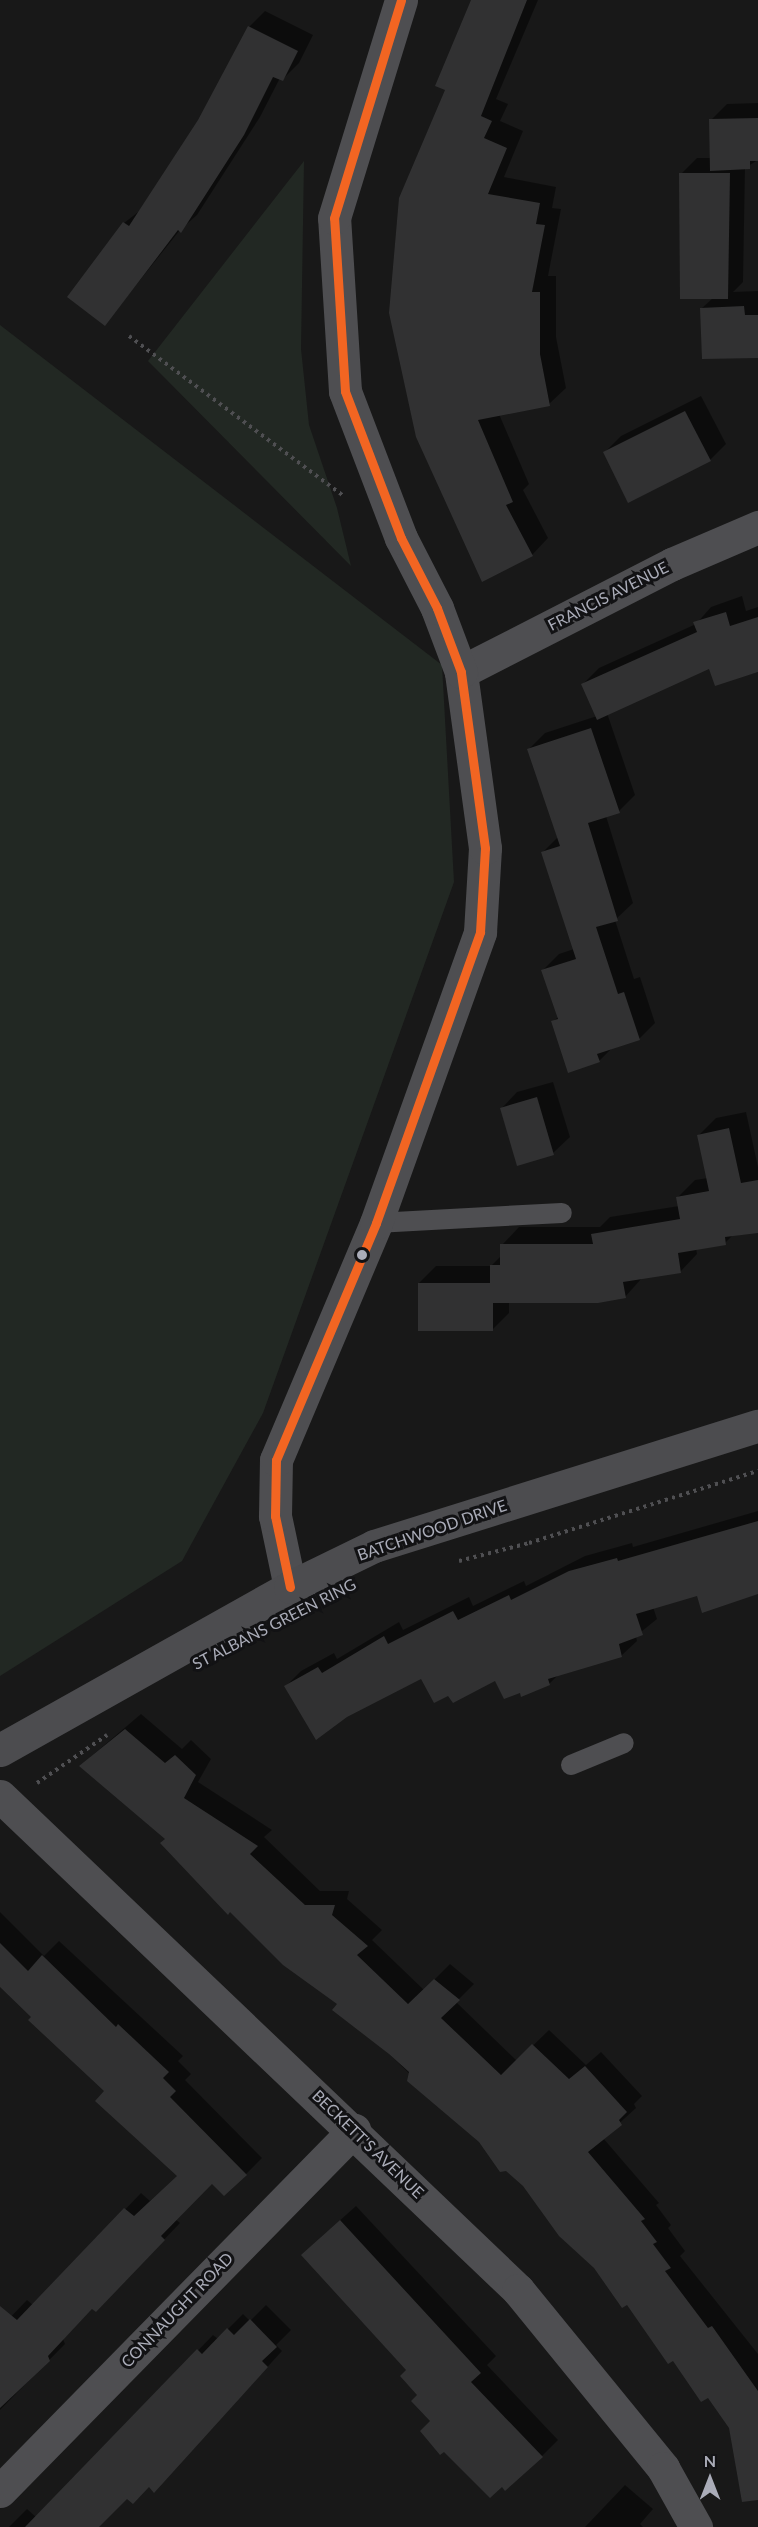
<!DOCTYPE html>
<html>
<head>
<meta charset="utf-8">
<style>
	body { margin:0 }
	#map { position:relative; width:758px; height:2527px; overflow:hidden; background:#181818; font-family:Lato,sans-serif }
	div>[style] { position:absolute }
	.green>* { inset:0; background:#222823 }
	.shadow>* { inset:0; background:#0007 }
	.building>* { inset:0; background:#313132 }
	.path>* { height:4px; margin-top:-2px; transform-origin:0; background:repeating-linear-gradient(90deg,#4f4f52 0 3px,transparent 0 7.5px) }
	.lane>* { height:20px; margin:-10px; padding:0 10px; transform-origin:10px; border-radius:10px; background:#4e4e51 }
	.street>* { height:33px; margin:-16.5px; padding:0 16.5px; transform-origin:16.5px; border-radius:16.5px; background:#4e4e51 }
	.secondary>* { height:33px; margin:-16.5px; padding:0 16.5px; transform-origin:16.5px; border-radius:16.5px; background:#4c4c4f }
	.bus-1>* { height:9px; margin:-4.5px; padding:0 4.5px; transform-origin:4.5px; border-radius:4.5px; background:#f26522 }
	.dots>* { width:16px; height:16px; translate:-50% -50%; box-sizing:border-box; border:3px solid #121214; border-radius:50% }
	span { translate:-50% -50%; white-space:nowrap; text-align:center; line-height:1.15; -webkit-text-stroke:6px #121214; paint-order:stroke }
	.street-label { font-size:16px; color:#aaacb8 }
	.north { position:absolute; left:680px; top:2449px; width:60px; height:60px; -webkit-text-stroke:4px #121214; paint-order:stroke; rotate:0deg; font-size:16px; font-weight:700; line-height:24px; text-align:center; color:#aaacb8 }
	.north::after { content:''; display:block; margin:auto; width:21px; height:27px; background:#aaacb8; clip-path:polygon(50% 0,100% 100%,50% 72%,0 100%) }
</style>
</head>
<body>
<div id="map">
	<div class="green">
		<i style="clip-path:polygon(304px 161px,301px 349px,309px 425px,337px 508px,351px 566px,148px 361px)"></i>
		<i style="clip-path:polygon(0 325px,442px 665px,454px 882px,263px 1413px,182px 1561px,0 1676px)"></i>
	</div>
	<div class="shadow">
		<i style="clip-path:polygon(473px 0,538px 0,496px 99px,508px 104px,500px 121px,523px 131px,504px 177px,556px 187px,552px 208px,561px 209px,548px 276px,556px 276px,556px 337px,566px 388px,549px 404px,499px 414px,529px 484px,523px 490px,548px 538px,532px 555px,483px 580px,447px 89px)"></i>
		<i style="clip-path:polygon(265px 11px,313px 35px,299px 63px,283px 79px,280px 78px,260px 117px,197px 215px,180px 230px,105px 324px,124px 223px,142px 209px,199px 121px,249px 27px)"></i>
		<i style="clip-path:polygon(758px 103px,758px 160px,745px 168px,743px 282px,733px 292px,758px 291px,758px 356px,702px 308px,713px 298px,681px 174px,697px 158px,711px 158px,711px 120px,727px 104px)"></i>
		<i style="clip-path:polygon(701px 396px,726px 444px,710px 460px,605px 452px,621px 436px)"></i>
		<i style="clip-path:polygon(742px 596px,746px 611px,758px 607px,758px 672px,716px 684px,710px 667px,607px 713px,635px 795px,619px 811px,606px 816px,633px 903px,615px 920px,634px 979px,640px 977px,655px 1023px,639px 1039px,612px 1048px,599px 1061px,553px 1022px,559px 1016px,543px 970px,559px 954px,574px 949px,543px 852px,558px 837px,529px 749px,545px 733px,597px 716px,583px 684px,599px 668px,696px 624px,711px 607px)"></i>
		<i style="clip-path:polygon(553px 1082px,570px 1137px,553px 1153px,501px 1109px,517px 1092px)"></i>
		<i style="clip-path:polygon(746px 1112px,758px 1167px,758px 1232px,733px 1235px,725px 1243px,696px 1248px,697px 1254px,680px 1272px,642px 1278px,625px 1297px,509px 1301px,509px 1313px,492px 1330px,419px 1283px,436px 1266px,491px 1266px,502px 1255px,502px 1245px,519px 1227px,600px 1227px,610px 1217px,679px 1206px,678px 1197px,695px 1180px,708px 1178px,699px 1135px,716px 1118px)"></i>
		<i style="clip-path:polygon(758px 1511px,758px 1593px,698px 1594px,653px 1607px,657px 1619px,636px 1636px,637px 1641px,621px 1656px,559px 1674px,549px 1684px,521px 1691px,496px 1679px,448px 1694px,422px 1677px,286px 1686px,301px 1671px,334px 1653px,337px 1659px,399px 1622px,403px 1630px,469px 1597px,473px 1606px,524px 1581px,526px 1586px,585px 1556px,632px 1543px,633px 1547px)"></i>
		<i style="clip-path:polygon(141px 1714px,182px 1749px,191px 1740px,211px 1759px,198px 1782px,272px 1830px,264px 1837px,320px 1891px,349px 1891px,347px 1899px,382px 1930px,372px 1940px,424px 1990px,450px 1964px,474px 1984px,456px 2002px,517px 2061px,549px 2030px,586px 2065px,601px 2052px,642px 2096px,634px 2104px,636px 2108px,603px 2138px,659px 2203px,656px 2205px,671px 2225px,668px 2228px,685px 2251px,680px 2256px,758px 2354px,758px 2467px,709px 2396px,524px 2185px,167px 1838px,81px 1765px)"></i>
		<i style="clip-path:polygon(0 1912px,44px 1956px,59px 1941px,183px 2056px,178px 2061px,191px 2074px,185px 2080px,262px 2158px,246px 2174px,212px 2182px,175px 2219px,180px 2223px,112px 2294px,93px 2308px,63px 2339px,65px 2344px,0 2410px,0 2328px,27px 2300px,33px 2305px,141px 2193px,150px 2201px,179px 2176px,107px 2091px,0 1985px)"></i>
		<i style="clip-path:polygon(356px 2206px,496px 2356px,487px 2365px,558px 2440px,542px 2456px,432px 2421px,408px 2370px,319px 2239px)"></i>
		<i style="clip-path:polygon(266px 2305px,291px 2330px,276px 2345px,282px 2351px,169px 2475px,127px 2497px,96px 2527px,9px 2527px,27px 2509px,36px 2517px,213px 2335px,218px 2339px,243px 2314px,250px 2321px)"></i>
		<i style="clip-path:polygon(625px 2485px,653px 2509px,640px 2524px,643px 2527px,585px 2527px)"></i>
	</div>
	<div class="building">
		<i style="clip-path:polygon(471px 0,527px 0,481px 116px,492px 121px,484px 138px,507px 148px,488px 194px,540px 203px,536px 224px,545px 225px,532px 292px,540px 292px,540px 354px,550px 406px,478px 420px,513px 502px,506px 505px,533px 556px,482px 582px,416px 437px,389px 313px,399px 198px,445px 90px,435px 86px)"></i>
		<i style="clip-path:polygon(248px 26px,298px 51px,283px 81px,273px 77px,244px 135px,181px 233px,178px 230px,105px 326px,67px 297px,123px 222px,129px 226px,198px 120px)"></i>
		<i style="clip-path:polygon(758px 118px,758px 161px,750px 161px,750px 169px,710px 171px,709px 119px)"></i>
		<i style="clip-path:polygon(679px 173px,730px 173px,728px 299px,680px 299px)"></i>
		<i style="clip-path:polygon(744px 306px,745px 315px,758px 315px,758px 358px,702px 359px,700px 308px)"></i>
		<i style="clip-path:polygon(685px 411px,711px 461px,628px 503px,603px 452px)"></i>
		<i style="clip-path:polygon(726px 612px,730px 626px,758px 617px,758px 672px,715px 686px,709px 669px,597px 720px,581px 684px,697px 632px,693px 622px)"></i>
		<i style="clip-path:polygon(591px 728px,620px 813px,588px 823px,618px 921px,596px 927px,618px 994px,624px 992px,640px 1040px,597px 1054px,600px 1062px,568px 1073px,551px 1021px,558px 1019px,541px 970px,576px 959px,541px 852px,560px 846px,527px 749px)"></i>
		<i style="clip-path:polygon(537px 1097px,554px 1155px,517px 1166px,500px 1108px)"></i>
		<i style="clip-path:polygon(729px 1128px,741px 1183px,758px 1180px,758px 1233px,725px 1237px,726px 1245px,678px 1253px,681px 1273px,623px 1282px,626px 1298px,598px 1303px,493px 1303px,493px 1331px,418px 1331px,418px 1283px,490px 1283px,490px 1265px,500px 1265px,500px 1244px,593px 1244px,591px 1234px,680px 1219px,676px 1197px,709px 1191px,697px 1135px)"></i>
		<i style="clip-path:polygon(758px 1521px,758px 1594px,702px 1613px,697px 1596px,636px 1614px,643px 1635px,619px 1644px,622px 1657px,548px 1679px,550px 1685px,521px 1697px,520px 1693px,504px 1699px,495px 1681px,453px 1703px,448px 1696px,434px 1703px,421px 1679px,347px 1717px,316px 1740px,284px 1686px,318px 1667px,322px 1673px,384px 1636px,388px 1644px,453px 1611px,458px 1620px,509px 1595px,511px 1600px,569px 1571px,617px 1558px,618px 1561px)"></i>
		<i style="clip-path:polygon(125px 1729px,165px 1763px,175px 1755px,196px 1775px,184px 1798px,258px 1846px,250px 1854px,305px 1905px,335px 1905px,332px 1915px,368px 1946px,357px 1955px,408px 2004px,434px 1979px,460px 2000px,441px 2018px,501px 2075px,532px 2044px,569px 2079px,585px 2066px,627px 2112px,619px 2120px,622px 2125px,588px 2152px,645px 2219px,641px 2221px,657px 2242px,653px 2244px,671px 2268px,665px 2271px,708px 2328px,712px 2326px,758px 2391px,758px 2500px,742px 2502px,729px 2428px,708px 2398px,701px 2402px,673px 2361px,668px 2364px,627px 2305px,622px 2308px,594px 2268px,559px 2236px,523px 2186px,506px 2171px,500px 2172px,479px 2142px,407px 2081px,409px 2072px,389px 2054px,332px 2010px,337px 2004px,283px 1965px,230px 1912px,228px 1915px,160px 1843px,165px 1839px,79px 1766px)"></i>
		<i style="clip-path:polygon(0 1943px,28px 1971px,42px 1955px,116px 2027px,118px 2024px,169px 2072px,163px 2078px,176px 2091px,170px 2097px,247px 2175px,224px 2196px,212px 2184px,161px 2236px,165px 2240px,96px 2312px,92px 2309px,48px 2356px,50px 2361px,0 2408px,0 2306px,17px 2320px,124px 2208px,134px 2216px,177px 2176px,95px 2101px,104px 2091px,28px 2020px,31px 2017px,0 1987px)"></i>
		<i style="clip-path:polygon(340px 2220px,481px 2373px,471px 2382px,543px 2457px,505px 2491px,502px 2487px,490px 2498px,444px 2452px,440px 2455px,420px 2431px,430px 2421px,411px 2401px,417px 2395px,400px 2376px,406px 2370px,301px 2255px)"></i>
		<i style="clip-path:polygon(250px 2319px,277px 2347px,262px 2361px,268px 2367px,154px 2493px,149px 2487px,133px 2504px,127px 2499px,99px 2527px,25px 2527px,197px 2349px,202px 2354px,227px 2328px,234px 2335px)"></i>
	</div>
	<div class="path">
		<i style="left:129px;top:336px;width:269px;rotate:36.7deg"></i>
		<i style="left:459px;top:1561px;width:72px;rotate:-14.4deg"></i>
		<i style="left:529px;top:1543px;width:240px;rotate:-17.5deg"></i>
		<i style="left:37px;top:1783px;width:85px;rotate:-34.4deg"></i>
	</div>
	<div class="lane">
		<i style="left:376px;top:1223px;width:186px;rotate:-3.1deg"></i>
		<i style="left:571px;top:1765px;width:57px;rotate:-22.5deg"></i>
	</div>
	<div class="street">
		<i style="left:461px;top:672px;width:237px;rotate:-27.1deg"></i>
		<i style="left:672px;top:564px;width:94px;rotate:-23.3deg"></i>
		<i style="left:290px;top:1587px;width:73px;rotate:-101.9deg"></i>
		<i style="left:275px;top:1516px;width:56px;rotate:-89deg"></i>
		<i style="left:276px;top:1460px;width:257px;rotate:-67.1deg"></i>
		<i style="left:376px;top:1223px;width:309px;rotate:-70.3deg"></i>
		<i style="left:480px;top:932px;width:84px;rotate:-86.6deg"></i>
		<i style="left:485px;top:848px;width:178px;rotate:-97.8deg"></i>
		<i style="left:461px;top:672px;width:68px;rotate:-110.6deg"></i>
		<i style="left:437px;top:608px;width:79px;rotate:-117.2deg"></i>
		<i style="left:401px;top:538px;width:157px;rotate:-110.9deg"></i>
		<i style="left:345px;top:391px;width:173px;rotate:-93.6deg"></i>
		<i style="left:334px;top:218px;width:228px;rotate:-72.9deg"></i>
		<i style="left:0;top:1796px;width:716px;rotate:43.64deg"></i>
		<i style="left:518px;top:2290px;width:230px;rotate:50.8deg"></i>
		<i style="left:663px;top:2468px;width:68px;rotate:60.8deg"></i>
		<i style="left:0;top:2491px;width:506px;rotate:-45.56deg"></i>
	</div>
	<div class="secondary">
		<i style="left:0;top:1750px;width:333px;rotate:-29.3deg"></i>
		<i style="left:290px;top:1587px;width:93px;rotate:-26deg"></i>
		<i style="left:374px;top:1546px;width:402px;rotate:-17.4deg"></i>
	</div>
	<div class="bus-1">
		<i style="left:290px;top:1587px;width:73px;rotate:-101.9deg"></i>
		<i style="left:275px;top:1516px;width:56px;rotate:-89deg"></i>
		<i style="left:276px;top:1460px;width:257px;rotate:-67.1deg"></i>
		<i style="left:376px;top:1223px;width:309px;rotate:-70.3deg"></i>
		<i style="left:480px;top:932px;width:84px;rotate:-86.6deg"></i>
		<i style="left:485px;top:848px;width:178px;rotate:-97.8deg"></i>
		<i style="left:461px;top:672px;width:68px;rotate:-110.6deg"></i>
		<i style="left:437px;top:608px;width:79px;rotate:-117.2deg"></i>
		<i style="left:401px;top:538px;width:157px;rotate:-110.9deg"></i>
		<i style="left:345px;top:391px;width:173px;rotate:-93.6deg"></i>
		<i style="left:334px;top:218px;width:228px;rotate:-72.9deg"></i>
	</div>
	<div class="dots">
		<i style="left:362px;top:1255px;background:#aaacb8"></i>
	</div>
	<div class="street-label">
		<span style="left:608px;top:596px;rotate:-27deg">FRANCIS AVENUE</span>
		<span style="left:432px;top:1530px;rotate:-19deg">BATCHWOOD DRIVE</span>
		<span style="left:274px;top:1624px;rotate:-27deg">ST ALBANS GREEN RING</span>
		<span style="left:368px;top:2144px;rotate:44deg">BECKETT'S AVENUE</span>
		<span style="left:177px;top:2310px;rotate:-46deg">CONNAUGHT ROAD</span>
	</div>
	<div class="north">N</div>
</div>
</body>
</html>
